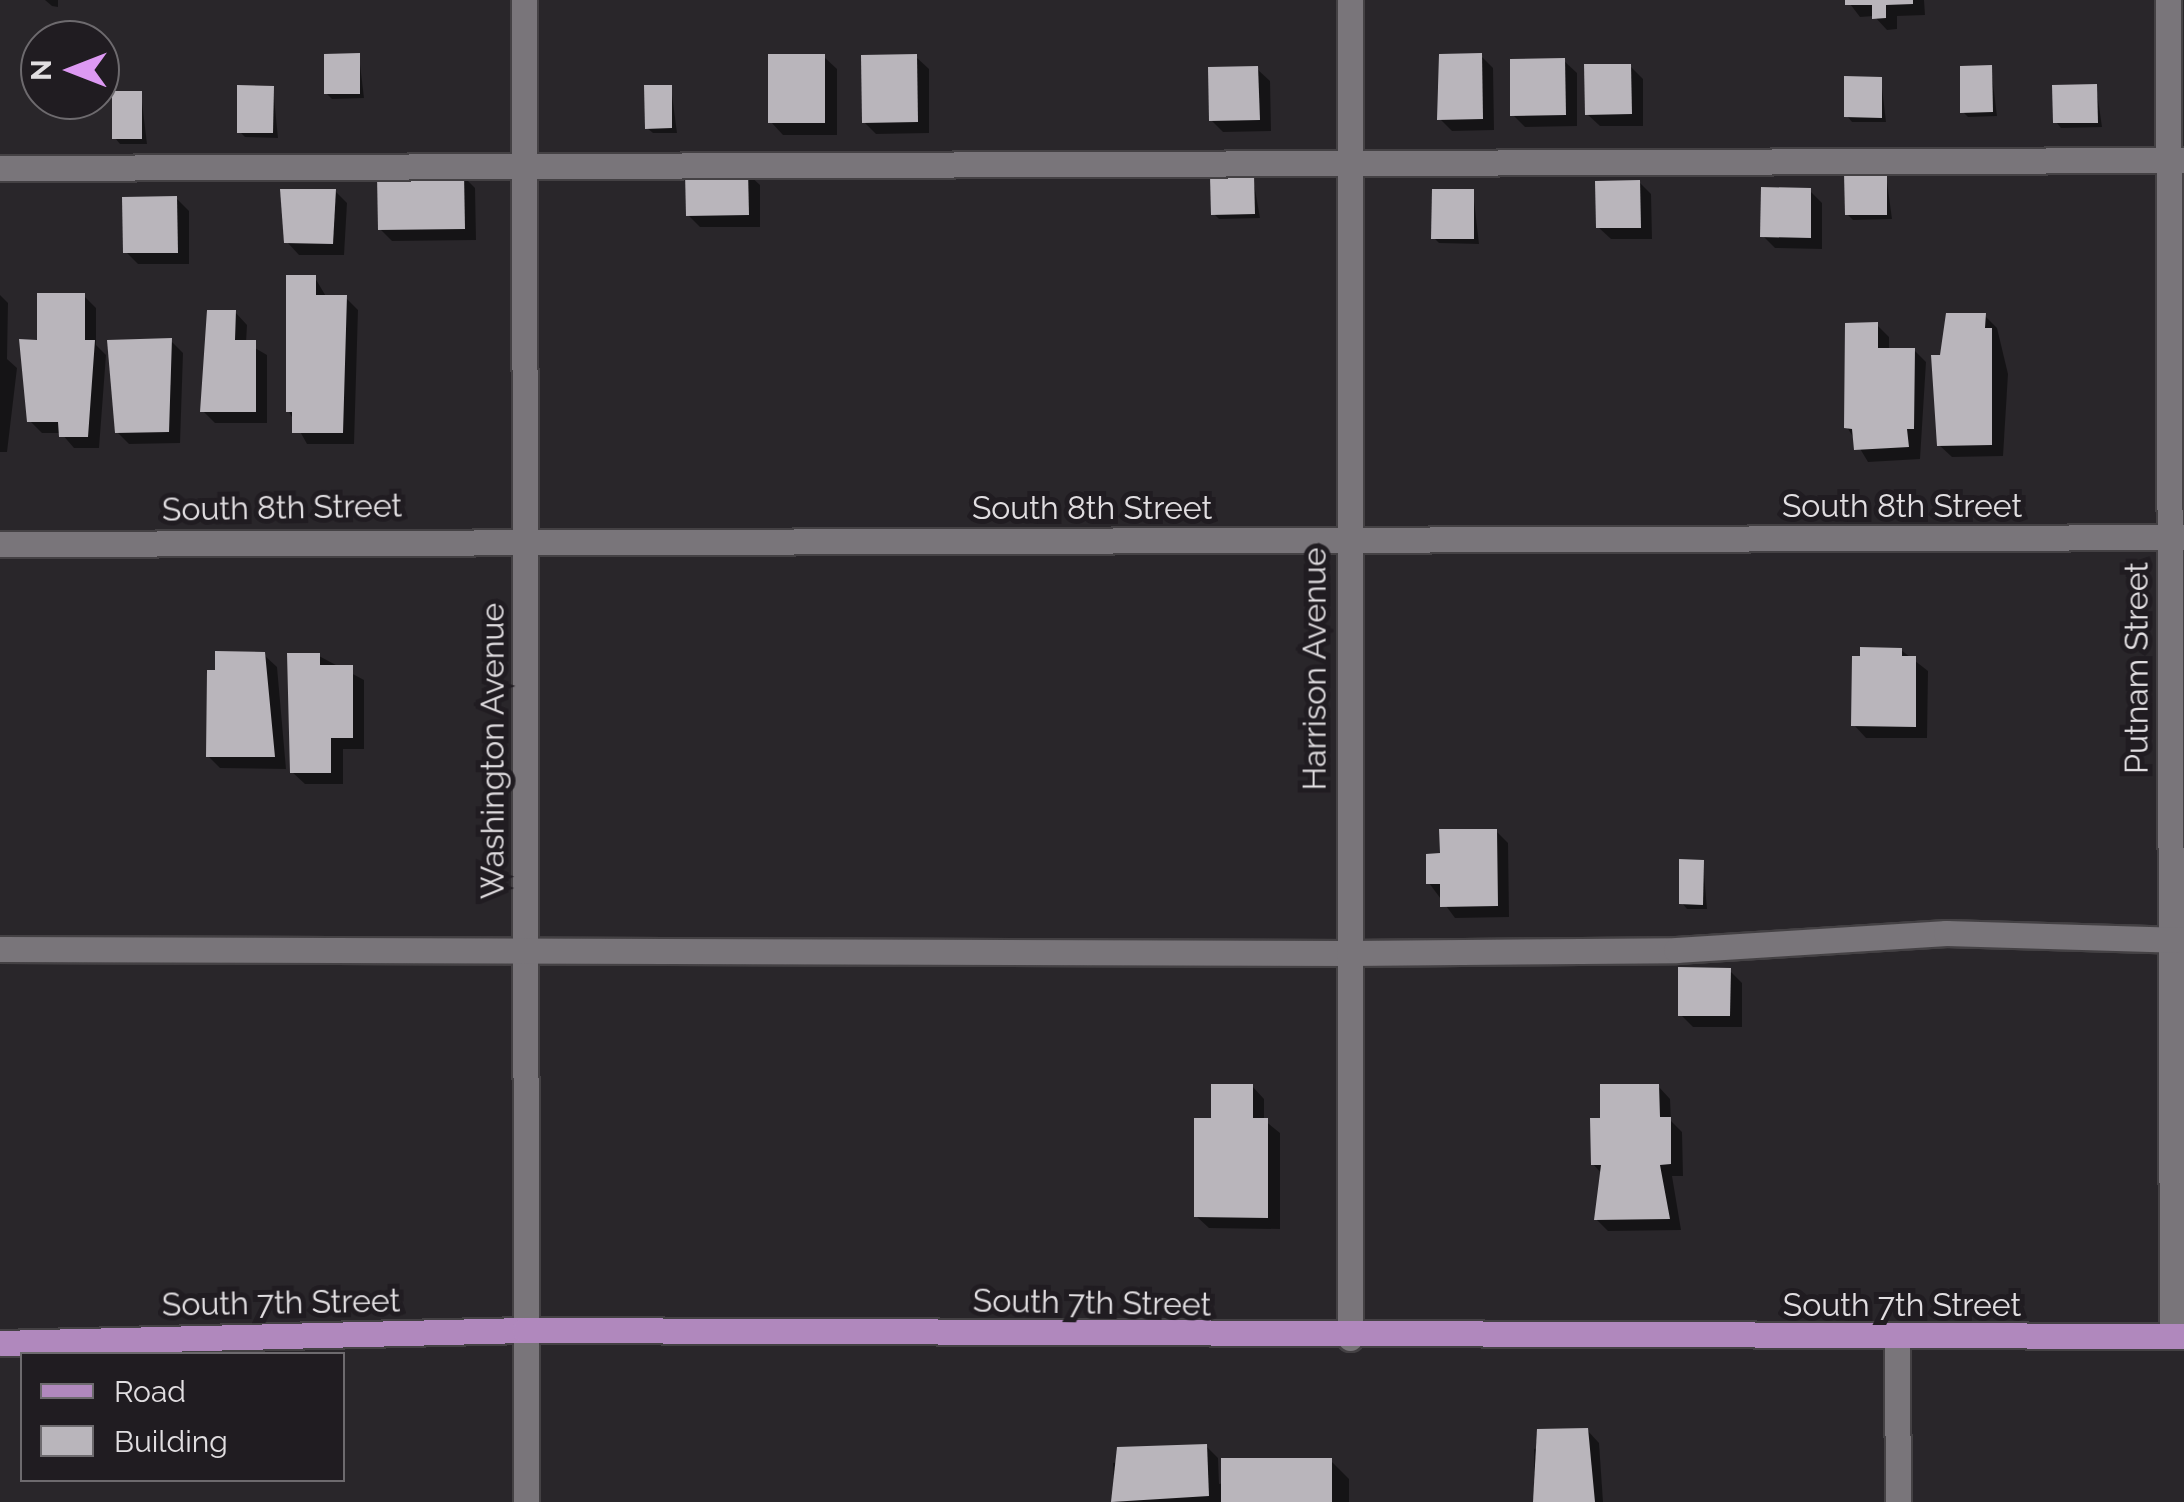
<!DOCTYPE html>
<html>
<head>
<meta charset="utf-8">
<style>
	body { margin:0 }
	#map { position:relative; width:2184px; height:1502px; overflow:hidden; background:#29262a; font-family:Raleway,sans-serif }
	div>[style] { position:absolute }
	.shadow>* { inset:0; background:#0007 }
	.building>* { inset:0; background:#b9b5bb }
	.roads { filter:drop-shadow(2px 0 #444144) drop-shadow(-2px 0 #444144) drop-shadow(0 2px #444144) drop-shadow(0 -2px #444144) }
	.minor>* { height:25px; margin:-12.5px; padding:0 12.5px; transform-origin:12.5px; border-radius:12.5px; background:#79757a }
	.major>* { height:25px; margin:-12.5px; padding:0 12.5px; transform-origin:12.5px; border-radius:12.5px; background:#b088bd }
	span { translate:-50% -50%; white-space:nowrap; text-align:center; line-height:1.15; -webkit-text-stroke:10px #201c21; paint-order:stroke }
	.street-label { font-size:32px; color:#e1dee1 }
	.legend { position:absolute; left:20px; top:1352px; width:325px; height:130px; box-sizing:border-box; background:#201c21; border:2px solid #6d6a6e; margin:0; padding:12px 18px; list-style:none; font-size:30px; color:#e1dee1 }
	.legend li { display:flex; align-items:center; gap:20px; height:50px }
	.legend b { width:50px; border:2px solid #6d6a6e }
	.north { position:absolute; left:20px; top:20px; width:100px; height:100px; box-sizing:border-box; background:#201c21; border:2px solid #6d6a6e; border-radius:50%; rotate:270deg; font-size:28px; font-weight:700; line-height:40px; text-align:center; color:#e1dee1 }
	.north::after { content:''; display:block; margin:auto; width:35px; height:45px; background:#dd99f3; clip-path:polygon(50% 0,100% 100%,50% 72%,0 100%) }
</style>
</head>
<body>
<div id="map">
	<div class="shadow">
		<i style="clip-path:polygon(45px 0,58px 0,58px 7px,52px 6px)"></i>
		<i style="clip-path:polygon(1847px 0,1924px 0,1925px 15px,1897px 16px,1897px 29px,1887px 30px,1874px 16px,1860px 17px)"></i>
		<i style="clip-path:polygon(359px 56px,364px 98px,332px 99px,326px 93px)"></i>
		<i style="clip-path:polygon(1481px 56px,1493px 68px,1494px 130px,1452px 131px,1440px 119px)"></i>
		<i style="clip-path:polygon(824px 57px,837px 69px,837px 135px,783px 135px,771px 122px)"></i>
		<i style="clip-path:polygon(916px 57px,929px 69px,929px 133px,876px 134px,864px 122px)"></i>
		<i style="clip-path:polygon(1564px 61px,1577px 73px,1577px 126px,1525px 127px,1513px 115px)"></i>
		<i style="clip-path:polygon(1630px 66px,1643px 79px,1643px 126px,1600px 126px,1587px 114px)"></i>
		<i style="clip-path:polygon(1991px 68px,1997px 116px,1968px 117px,1963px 112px)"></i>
		<i style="clip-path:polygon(1257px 69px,1270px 81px,1271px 131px,1223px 132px,1211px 120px)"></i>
		<i style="clip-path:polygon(1881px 79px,1886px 122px,1852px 122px,1847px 116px)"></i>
		<i style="clip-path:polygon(2096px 86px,2102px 127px,2061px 128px,2056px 122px)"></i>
		<i style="clip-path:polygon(671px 87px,677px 133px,653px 133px,647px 128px)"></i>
		<i style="clip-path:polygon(273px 88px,278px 138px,245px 137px,240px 132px)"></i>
		<i style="clip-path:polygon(141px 94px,147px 144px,120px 144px,115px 138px)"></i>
		<i style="clip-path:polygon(747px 173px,760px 185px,760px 227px,700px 227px,688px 215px)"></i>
		<i style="clip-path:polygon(1886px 175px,1892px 219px,1853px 220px,1847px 214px)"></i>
		<i style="clip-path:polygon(463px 176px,475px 188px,476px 240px,392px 241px,380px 229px)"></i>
		<i style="clip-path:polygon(1253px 178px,1260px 218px,1219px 219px,1214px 214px)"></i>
		<i style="clip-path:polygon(1639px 182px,1651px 194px,1652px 239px,1611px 239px,1598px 227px)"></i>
		<i style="clip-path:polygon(335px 191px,347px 203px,344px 255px,299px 255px,287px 242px)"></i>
		<i style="clip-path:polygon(1810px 191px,1822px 203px,1822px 249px,1775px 248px,1763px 236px)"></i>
		<i style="clip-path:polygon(1473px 192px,1479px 244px,1439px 243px,1434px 238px)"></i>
		<i style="clip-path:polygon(176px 198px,189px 211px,189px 264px,138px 264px,126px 252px)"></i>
		<i style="clip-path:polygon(315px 278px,327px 298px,346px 298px,358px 310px,354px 444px,307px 444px,288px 410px)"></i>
		<i style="clip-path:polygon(0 295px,8px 303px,7px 359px,17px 368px,7px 452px,0 452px)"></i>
		<i style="clip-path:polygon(84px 296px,96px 308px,96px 345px,106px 355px,99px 448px,74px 448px,61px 433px,42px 433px,30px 421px,39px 342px)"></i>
		<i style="clip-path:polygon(235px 312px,247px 325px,246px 343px,267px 355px,267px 423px,215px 423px,203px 411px)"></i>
		<i style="clip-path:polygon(1985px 316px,1997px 328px,2008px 374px,2003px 456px,1952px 457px,1939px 445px,1942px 357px)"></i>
		<i style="clip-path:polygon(1877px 325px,1889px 337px,1889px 350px,1914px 350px,1926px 362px,1920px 459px,1868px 462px,1847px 427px)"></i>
		<i style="clip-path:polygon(171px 341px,183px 353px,180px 443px,129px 444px,117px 432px)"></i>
		<i style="clip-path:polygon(1901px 650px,1928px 671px,1927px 738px,1866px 738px,1854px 725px)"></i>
		<i style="clip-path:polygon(264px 655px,277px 667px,286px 769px,220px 768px,208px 756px)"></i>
		<i style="clip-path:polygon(319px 656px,364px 680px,364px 749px,343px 749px,343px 784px,305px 784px,292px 772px)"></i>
		<i style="clip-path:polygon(1496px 831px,1508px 843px,1509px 917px,1455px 918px,1429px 883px,1442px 855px)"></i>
		<i style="clip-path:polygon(1703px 862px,1707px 909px,1687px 909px,1682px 903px)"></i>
		<i style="clip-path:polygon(1730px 971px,1742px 983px,1742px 1027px,1693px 1027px,1681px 1015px)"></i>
		<i style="clip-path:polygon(1252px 1086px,1264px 1099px,1264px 1120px,1280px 1133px,1280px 1229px,1209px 1228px,1196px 1216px,1214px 1120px)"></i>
		<i style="clip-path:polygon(1658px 1086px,1670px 1099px,1671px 1121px,1682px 1132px,1683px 1176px,1672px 1176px,1681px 1230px,1608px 1231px,1596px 1219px,1602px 1174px,1593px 1164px,1602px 1121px)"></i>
		<i style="clip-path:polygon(1587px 1430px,1599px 1443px,1603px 1502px,1535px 1502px,1534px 1449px)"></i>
		<i style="clip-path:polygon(1206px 1446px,1218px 1458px,1219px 1484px,1331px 1461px,1349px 1479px,1349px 1502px,1115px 1502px,1113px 1463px)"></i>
	</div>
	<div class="building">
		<i style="clip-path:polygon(1845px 0,1913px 0,1913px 4px,1886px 5px,1886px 18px,1872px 19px,1872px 5px,1845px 5px)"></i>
		<i style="clip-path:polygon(360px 53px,360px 94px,324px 94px,324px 54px)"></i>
		<i style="clip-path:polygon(1482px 53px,1483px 119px,1437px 120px,1439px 54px)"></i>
		<i style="clip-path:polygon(768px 54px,825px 54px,825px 123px,768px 123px)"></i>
		<i style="clip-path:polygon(917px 54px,918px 122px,862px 123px,861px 55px)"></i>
		<i style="clip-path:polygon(1565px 58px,1566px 115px,1510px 116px,1510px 59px)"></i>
		<i style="clip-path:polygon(1584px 64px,1631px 64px,1632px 114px,1585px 115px)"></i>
		<i style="clip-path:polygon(1992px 65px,1993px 112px,1960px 113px,1960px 66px)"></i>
		<i style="clip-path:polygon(1258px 66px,1260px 120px,1209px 121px,1208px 67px)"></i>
		<i style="clip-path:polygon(1844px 76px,1882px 77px,1882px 118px,1844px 117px)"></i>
		<i style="clip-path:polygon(2097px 84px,2098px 123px,2053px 123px,2052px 85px)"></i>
		<i style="clip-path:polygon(237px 85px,274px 86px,273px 133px,237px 133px)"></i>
		<i style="clip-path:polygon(644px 85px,672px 85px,672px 128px,645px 129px)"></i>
		<i style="clip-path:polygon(112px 91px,142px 91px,142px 139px,112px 139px)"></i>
		<i style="clip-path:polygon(748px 170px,749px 215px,686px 216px,685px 172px)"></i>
		<i style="clip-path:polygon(464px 173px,465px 229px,378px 230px,377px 175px)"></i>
		<i style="clip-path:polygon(1844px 173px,1887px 173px,1887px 215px,1845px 215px)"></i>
		<i style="clip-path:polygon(1254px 175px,1255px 214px,1211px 215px,1210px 176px)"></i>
		<i style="clip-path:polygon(1640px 180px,1641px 228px,1596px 228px,1595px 181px)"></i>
		<i style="clip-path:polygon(1761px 187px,1811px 188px,1811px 238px,1760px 237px)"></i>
		<i style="clip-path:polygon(280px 189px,336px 189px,333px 244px,284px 243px)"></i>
		<i style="clip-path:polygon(1432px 189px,1474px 189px,1474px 239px,1431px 239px)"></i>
		<i style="clip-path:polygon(177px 196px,178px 253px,123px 253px,122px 197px)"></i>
		<i style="clip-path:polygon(286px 275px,316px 275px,316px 295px,347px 295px,343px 433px,292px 433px,292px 412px,286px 412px)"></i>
		<i style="clip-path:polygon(37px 293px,85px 293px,85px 340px,95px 340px,88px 437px,59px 437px,58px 422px,27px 422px,19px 339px,37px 340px)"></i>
		<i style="clip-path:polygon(207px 310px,236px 310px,235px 340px,256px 340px,256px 412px,200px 412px)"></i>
		<i style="clip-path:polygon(1946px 313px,1986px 313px,1985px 328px,1992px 328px,1992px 445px,1937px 446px,1931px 355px,1940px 355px)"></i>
		<i style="clip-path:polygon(1878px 322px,1878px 348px,1915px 348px,1914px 429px,1907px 429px,1909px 447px,1854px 450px,1852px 429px,1844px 428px,1845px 323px)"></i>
		<i style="clip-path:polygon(172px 338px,169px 432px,115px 433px,107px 340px)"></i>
		<i style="clip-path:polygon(1860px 647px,1902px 648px,1902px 656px,1916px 656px,1916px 727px,1851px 726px,1852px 656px,1860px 656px)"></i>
		<i style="clip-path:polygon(215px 651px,265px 652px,275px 757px,206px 757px,207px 670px,215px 670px)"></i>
		<i style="clip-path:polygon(287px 653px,320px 653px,320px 665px,353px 665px,353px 738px,331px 738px,331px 773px,290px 773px)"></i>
		<i style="clip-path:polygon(1439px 829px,1497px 829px,1498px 906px,1440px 907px,1440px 884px,1426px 884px,1426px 854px,1440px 853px)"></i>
		<i style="clip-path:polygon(1679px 859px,1704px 860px,1703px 905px,1679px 904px)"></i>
		<i style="clip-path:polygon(1678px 967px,1731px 968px,1730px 1016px,1678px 1016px)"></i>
		<i style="clip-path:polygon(1211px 1084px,1253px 1084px,1253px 1118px,1268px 1118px,1268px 1218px,1194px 1217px,1194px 1118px,1211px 1118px)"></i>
		<i style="clip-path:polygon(1600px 1084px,1659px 1084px,1660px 1117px,1671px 1117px,1671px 1164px,1660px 1165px,1670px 1219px,1594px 1220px,1601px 1165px,1591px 1165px,1590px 1118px,1600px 1118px)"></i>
		<i style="clip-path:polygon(1588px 1428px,1595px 1502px,1533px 1502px,1537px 1429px)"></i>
		<i style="clip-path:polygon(1207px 1444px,1209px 1496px,1111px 1502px,1117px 1447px)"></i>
		<i style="clip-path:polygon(1221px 1458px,1332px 1458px,1332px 1502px,1221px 1502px)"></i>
	</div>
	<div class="roads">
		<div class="minor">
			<i style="left:524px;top:0;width:1502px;rotate:89.92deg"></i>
			<i style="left:2168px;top:0;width:1336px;rotate:89.83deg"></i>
			<i style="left:0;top:168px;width:2184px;rotate:-0.21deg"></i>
			<i style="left:0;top:544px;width:2184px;rotate:-0.18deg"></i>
			<i style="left:0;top:949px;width:1349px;rotate:0.17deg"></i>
			<i style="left:1349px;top:953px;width:327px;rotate:-0.5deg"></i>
			<i style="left:1676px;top:950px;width:271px;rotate:-3.6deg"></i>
			<i style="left:1946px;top:933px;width:238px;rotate:1.7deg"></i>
			<i style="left:1350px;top:1338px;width:1338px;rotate:-90deg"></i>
			<i style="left:1897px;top:1338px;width:164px;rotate:89.7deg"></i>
		</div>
		<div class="major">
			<i style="left:0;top:1343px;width:525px;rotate:-1.42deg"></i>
			<i style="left:525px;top:1330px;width:1659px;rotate:0.21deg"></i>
		</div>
	</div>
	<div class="street-label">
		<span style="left:1902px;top:506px">South 8th Street</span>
		<span style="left:282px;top:508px;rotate:-1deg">South 8th Street</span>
		<span style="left:1092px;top:508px">South 8th Street</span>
		<span style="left:2137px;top:668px;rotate:-90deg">Putnam Street</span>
		<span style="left:1315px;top:669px;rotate:-90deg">Harrison Avenue</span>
		<span style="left:493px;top:751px;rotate:-90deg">Washington Avenue</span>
		<span style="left:281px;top:1303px;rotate:-1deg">South 7th Street</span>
		<span style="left:1092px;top:1303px;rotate:1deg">South 7th Street</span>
		<span style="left:1902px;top:1305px">South 7th Street</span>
	</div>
	<ul class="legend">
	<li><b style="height:12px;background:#b088bd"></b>Road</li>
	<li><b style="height:28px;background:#b9b5bb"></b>Building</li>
	</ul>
	<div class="north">N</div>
</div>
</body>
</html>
